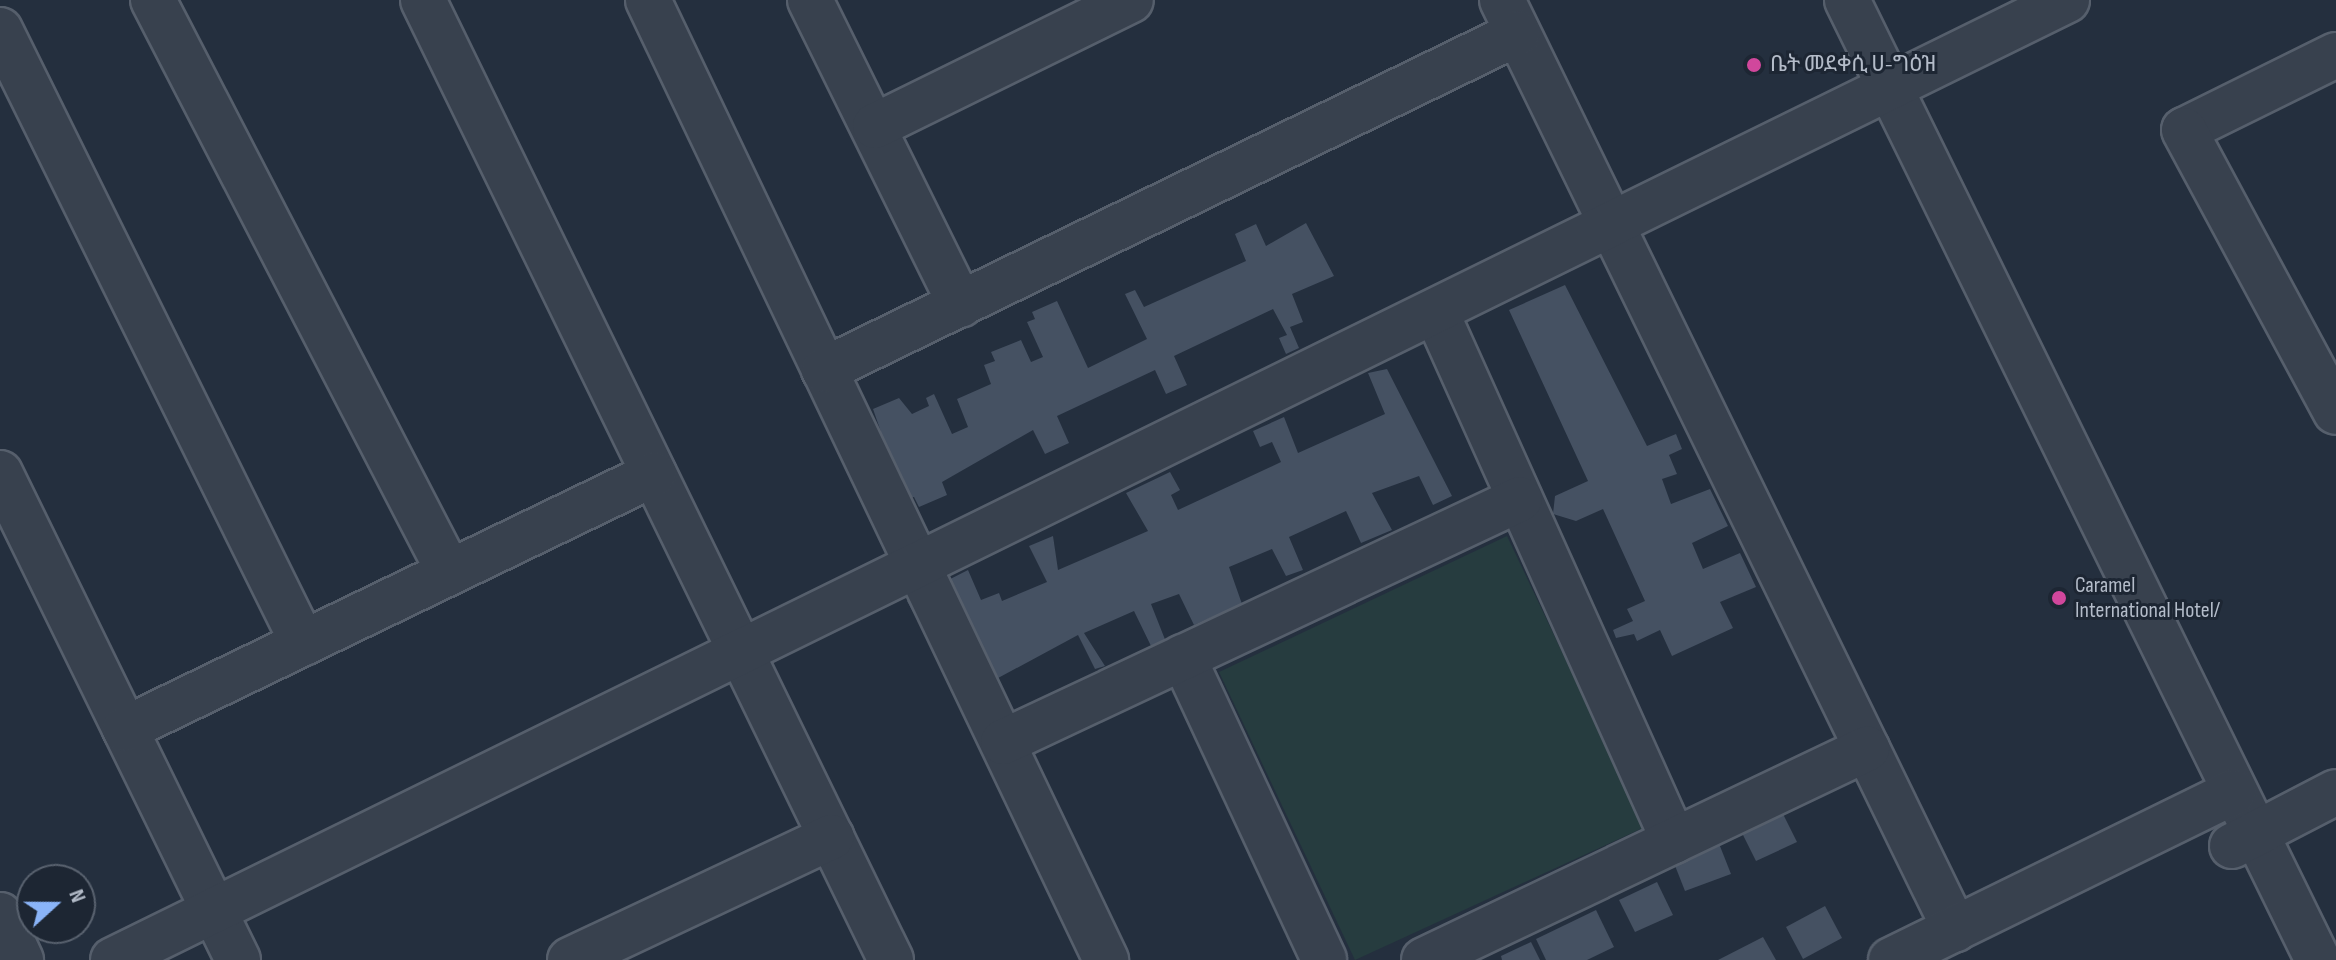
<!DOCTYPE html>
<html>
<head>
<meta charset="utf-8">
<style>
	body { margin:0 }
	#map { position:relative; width:2336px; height:960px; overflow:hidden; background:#242f3e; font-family:"Sofia Sans Condensed","Noto Sans Ethiopic",sans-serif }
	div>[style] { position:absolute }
	.green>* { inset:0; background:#263c3f }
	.building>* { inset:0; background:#455162 }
	.roads { filter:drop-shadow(2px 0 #565f6c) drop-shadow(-2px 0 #565f6c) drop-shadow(0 2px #565f6c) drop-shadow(0 -2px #565f6c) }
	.minor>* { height:44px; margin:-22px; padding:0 22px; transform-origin:22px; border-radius:22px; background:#38414e }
	.dots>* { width:22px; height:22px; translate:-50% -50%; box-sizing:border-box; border:4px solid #1d2633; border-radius:50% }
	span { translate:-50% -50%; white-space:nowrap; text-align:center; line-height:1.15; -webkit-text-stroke:6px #1d2633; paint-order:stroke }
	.poi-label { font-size:22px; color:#b4bcc9 }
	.left { translate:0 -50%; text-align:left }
	.north { position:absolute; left:16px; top:864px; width:80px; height:80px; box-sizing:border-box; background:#1d2633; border:2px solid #59626f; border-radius:50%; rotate:69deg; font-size:22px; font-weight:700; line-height:32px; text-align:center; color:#b4bcc9 }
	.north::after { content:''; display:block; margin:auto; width:28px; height:36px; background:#8ab4f8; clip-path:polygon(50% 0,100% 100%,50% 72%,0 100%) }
</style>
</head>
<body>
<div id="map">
	<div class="green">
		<i style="clip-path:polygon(1507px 536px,1645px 827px,1355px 960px,1219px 672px)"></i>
	</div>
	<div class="building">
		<i style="clip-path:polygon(1306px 223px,1334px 276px,1292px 294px,1303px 322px,1290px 327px,1299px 348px,1286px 354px,1279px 338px,1287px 335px,1273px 309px,1174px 356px,1187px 385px,1166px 394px,1155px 370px,1057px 416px,1069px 443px,1045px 454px,1033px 430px,942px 482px,947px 495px,919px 507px,914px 497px,865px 506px,845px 460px,857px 442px,881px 432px,873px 409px,899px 398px,912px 414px,929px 406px,926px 398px,934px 394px,952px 434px,968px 427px,957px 399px,991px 384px,984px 365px,995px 361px,991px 352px,1021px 340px,1031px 362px,1043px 357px,1027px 322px,1035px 319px,1032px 312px,1057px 301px,1088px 368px,1147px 339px,1125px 294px,1135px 290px,1144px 307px,1246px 261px,1235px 234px,1256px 224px,1266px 246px)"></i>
		<i style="clip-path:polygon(1565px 285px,1647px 446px,1676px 434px,1682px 449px,1669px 455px,1677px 474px,1662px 479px,1671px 504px,1710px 489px,1728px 526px,1692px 543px,1703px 569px,1740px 553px,1756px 587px,1720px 602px,1733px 628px,1672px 656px,1660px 630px,1637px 641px,1634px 634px,1616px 638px,1613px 630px,1633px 621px,1627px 609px,1645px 601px,1603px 509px,1576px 521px,1553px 514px,1555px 496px,1588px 481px,1509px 310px)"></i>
		<i style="clip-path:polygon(1387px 369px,1452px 496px,1433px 505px,1419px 476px,1372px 493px,1392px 530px,1361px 543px,1346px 511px,1289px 537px,1303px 570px,1286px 576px,1272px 549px,1229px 567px,1242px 604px,1194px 625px,1179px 594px,1151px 604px,1166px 642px,1151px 646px,1134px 611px,1084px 633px,1105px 666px,1095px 669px,1078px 635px,961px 698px,907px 601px,968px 570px,981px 600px,999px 593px,1002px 601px,1047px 582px,1029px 546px,1053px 536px,1058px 570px,1148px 531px,1126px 493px,1170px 472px,1180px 490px,1171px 495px,1178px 510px,1281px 462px,1272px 442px,1260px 447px,1253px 431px,1284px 417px,1298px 453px,1385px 414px,1368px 373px)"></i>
		<i style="clip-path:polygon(1778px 804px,1797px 842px,1756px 861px,1737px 823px)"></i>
		<i style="clip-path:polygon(1716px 836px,1731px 874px,1685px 891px,1670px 853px)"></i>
		<i style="clip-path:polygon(1657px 882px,1673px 915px,1635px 932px,1619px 900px)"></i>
		<i style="clip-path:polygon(1825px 906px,1842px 938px,1803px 959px,1786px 927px)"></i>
		<i style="clip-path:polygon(1596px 910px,1614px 947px,1587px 960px,1546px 960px,1536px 939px)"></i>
		<i style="clip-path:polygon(1763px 937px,1776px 960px,1718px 960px)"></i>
		<i style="clip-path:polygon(1531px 942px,1540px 960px,1502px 960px,1501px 956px)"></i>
	</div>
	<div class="roads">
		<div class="minor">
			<i style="left:153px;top:0;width:644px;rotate:62.64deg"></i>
			<i style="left:423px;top:0;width:1068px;rotate:64.01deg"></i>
			<i style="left:648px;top:0;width:1064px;rotate:64.49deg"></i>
			<i style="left:810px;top:0;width:340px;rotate:63.7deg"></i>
			<i style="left:1502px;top:0;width:1034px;rotate:64.01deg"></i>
			<i style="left:1847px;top:0;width:1069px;rotate:63.87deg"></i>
			<i style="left:0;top:30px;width:684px;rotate:63.7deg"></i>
			<i style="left:2336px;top:55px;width:169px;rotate:153.7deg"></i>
			<i style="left:2184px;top:130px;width:320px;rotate:61.7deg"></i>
			<i style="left:875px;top:126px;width:285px;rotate:-26.2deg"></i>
			<i style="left:1436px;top:312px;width:580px;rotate:65.78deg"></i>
			<i style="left:824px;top:370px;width:771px;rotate:-25.9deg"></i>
			<i style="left:0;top:473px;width:542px;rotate:63.95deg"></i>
			<i style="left:1183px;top:657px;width:334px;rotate:65deg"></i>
			<i style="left:125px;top:729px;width:587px;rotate:-25.74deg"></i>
			<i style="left:1003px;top:742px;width:571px;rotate:-25.17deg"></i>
			<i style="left:2232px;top:846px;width:117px;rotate:-27.4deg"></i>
			<i style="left:0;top:915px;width:50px;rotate:65deg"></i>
			<i style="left:113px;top:960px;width:2177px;rotate:-26.16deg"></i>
			<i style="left:570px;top:960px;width:289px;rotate:-25.2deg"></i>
			<i style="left:1424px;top:960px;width:491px;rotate:-25.5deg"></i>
			<i style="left:1891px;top:960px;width:382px;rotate:-26.1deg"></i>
		</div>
	</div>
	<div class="dots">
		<i style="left:1754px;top:65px;background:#d1479c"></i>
		<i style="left:2059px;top:598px;background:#d1479c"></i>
	</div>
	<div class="poi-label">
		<span class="left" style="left:1770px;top:65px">ቤት መደቀሲ ሀ-ግዕዝ</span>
		<span class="left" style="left:2075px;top:598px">Caramel<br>International Hotel/</span>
	</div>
	<div class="north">N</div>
</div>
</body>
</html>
